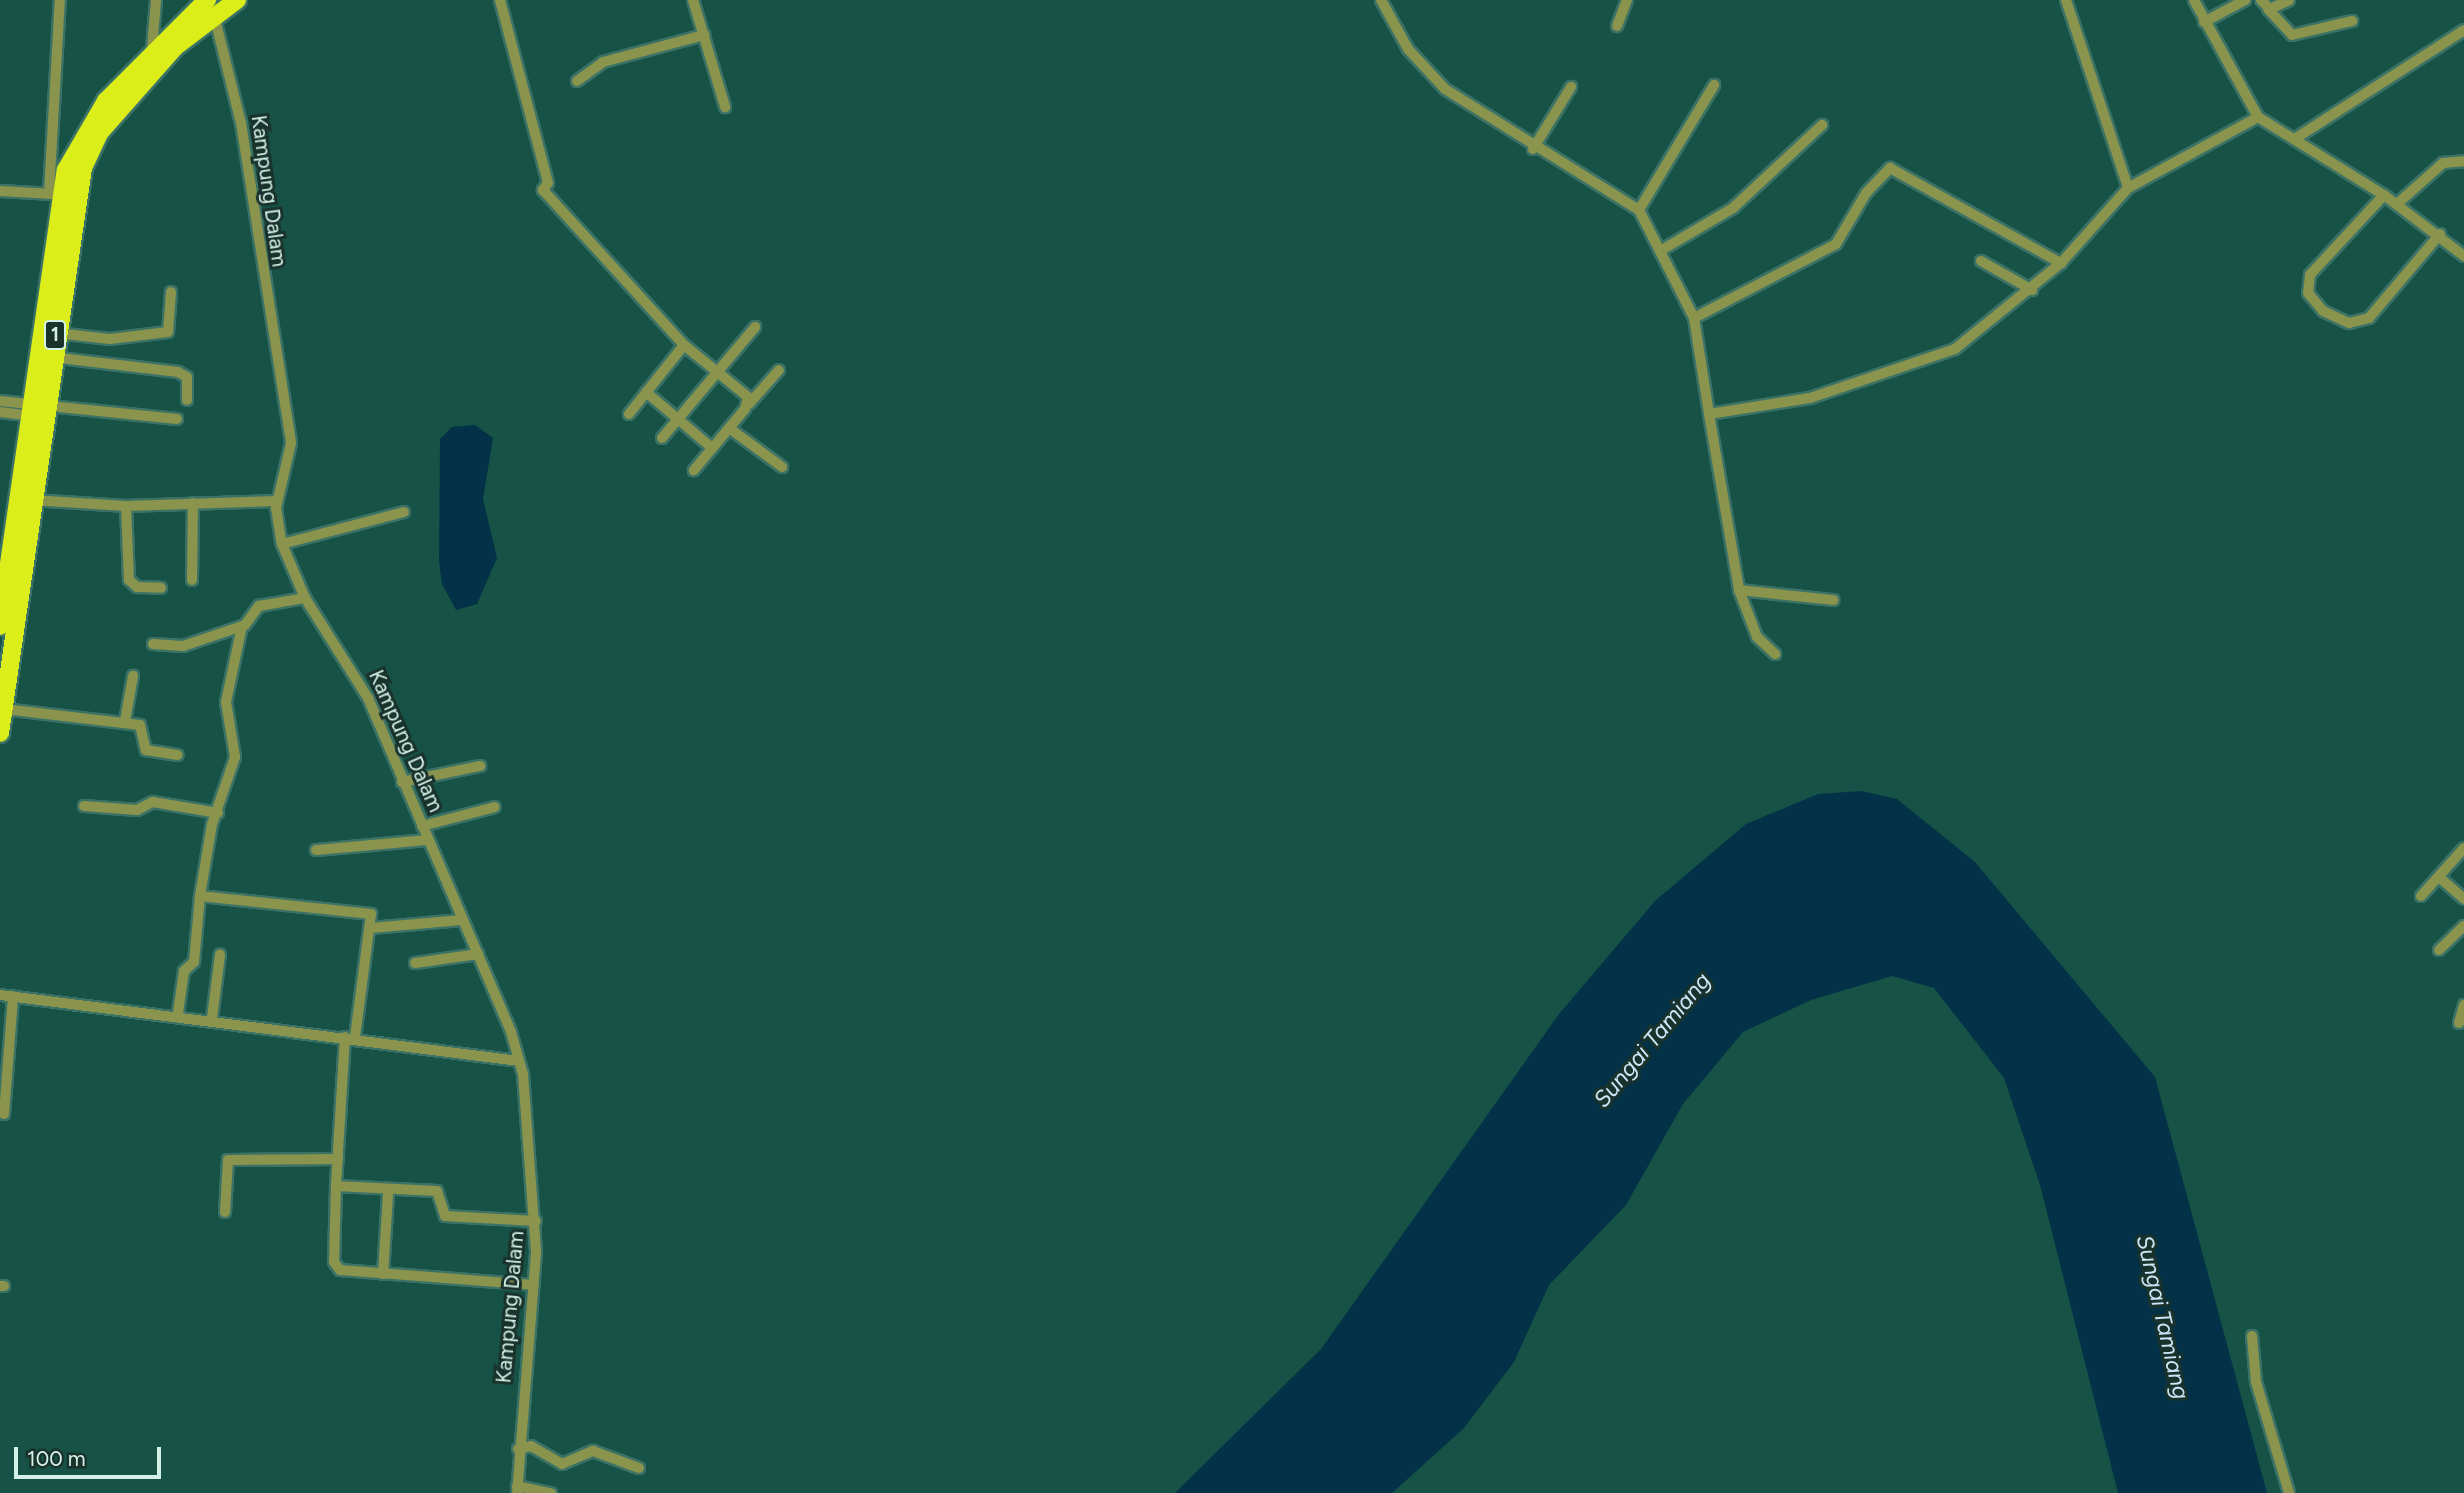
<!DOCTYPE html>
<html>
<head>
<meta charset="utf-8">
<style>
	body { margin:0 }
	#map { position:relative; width:2464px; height:1493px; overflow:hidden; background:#165245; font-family:Figtree,sans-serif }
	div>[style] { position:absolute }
	.water>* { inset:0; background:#033248 }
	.roads { filter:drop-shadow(2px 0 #3c7266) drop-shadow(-2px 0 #3c7266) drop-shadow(0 2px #3c7266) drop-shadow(0 -2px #3c7266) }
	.minor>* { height:10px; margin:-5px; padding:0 5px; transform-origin:5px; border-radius:5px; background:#8a944c }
	.trunk>* { height:18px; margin:-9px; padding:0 9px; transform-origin:9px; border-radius:9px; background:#dbee19 }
	span { translate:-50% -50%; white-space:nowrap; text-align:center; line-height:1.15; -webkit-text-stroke:6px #1a322c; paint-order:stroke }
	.shield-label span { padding:2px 5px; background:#1a322c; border:2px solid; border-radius:5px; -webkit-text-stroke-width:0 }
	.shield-label { font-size:19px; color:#d4f1e8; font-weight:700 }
	.street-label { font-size:21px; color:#d4f1e8 }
	.water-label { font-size:23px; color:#cbe6f7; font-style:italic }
	.scale { position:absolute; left:14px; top:1447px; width:147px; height:32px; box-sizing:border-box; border:4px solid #d4f1e8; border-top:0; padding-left:9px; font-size:21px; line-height:24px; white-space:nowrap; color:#d4f1e8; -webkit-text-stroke:5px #1a322c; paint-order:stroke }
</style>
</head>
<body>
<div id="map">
	<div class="water">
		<i style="clip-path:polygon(475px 425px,493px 438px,483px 499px,497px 558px,477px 604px,456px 610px,442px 584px,439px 561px,440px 439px,452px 427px)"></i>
		<i style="clip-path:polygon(1861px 791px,1897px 799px,1975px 862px,2155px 1077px,2267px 1493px,2118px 1493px,2040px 1185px,2004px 1078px,1934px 988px,1892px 976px,1811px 1000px,1743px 1032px,1683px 1104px,1626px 1205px,1549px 1285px,1514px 1362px,1464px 1428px,1392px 1493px,1175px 1493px,1321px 1349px,1559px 1014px,1655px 901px,1746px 824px,1818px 794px)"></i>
	</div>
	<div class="roads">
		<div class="minor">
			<i style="left:500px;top:0;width:189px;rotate:75.3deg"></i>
			<i style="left:548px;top:183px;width:9px;rotate:126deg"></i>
			<i style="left:543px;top:190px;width:210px;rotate:47.7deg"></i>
			<i style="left:684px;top:345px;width:82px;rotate:39.1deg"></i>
			<i style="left:748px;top:397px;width:12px;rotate:104deg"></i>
			<i style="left:745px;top:409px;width:80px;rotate:129.9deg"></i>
			<i style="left:693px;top:0;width:112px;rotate:73.3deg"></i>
			<i style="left:1381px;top:0;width:56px;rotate:61.1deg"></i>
			<i style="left:1408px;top:49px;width:54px;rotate:47.2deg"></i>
			<i style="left:1445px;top:89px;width:229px;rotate:32deg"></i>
			<i style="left:1639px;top:210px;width:121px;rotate:63deg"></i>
			<i style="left:1694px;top:318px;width:97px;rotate:81.1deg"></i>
			<i style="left:1709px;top:414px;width:102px;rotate:-9deg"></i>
			<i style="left:1810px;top:398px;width:153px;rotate:-18.7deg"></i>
			<i style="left:1955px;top:349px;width:136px;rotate:-39.1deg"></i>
			<i style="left:2061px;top:263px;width:101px;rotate:-48.2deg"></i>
			<i style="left:2128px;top:188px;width:148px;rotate:-28.6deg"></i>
			<i style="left:2258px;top:117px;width:133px;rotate:-118.7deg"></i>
			<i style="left:2066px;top:0;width:198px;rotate:71.7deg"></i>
			<i style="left:2261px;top:0;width:13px;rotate:45deg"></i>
			<i style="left:2270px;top:9px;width:21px;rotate:-25deg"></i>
			<i style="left:2268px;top:9px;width:35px;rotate:47deg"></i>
			<i style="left:2292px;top:35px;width:62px;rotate:-13.1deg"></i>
			<i style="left:214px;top:15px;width:111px;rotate:76deg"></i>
			<i style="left:241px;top:123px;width:324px;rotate:81.1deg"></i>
			<i style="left:291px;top:443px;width:67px;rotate:103deg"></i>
			<i style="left:276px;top:508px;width:36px;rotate:81deg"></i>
			<i style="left:282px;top:544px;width:59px;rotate:66.9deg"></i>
			<i style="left:305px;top:598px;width:118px;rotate:57.8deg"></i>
			<i style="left:368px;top:698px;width:363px;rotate:66.8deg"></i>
			<i style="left:511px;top:1032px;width:44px;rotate:74.1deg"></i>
			<i style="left:523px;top:1074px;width:179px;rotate:85.8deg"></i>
			<i style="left:536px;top:1253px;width:241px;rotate:94.5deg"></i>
			<i style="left:2204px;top:22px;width:47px;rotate:-28.2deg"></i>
			<i style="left:1617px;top:26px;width:28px;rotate:-69deg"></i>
			<i style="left:152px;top:49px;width:49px;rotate:-85.3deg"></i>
			<i style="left:577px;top:81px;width:32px;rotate:-36deg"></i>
			<i style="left:603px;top:62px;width:105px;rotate:-15deg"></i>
			<i style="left:2258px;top:117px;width:148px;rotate:31.8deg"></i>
			<i style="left:2384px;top:195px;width:101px;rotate:37.3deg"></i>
			<i style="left:2296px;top:138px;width:200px;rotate:-32.7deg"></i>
			<i style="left:1533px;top:149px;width:73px;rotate:-58.5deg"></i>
			<i style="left:0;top:191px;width:53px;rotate:3.2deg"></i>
			<i style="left:49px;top:194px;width:194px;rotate:-86.8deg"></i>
			<i style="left:2384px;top:195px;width:109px;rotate:132.8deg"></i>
			<i style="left:2310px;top:275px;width:18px;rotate:96deg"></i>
			<i style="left:2308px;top:293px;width:23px;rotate:50deg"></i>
			<i style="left:2323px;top:311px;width:29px;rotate:25deg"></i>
			<i style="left:2349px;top:323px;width:21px;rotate:-14deg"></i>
			<i style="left:2369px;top:318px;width:110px;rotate:-49.8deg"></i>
			<i style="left:2397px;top:204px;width:62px;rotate:-41.7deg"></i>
			<i style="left:2443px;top:163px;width:21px;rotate:-5deg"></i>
			<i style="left:1639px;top:210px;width:146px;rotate:-59deg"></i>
			<i style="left:1660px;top:251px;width:85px;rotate:-30.5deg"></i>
			<i style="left:1733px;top:208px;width:122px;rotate:-43deg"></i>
			<i style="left:1981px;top:261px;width:59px;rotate:29.6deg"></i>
			<i style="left:1694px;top:318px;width:160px;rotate:-27.5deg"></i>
			<i style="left:1836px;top:244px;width:59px;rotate:-59.5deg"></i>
			<i style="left:1866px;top:193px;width:35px;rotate:-46deg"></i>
			<i style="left:1890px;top:168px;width:196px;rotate:29.1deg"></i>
			<i style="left:56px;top:333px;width:54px;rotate:6.3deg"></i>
			<i style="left:110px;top:339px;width:58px;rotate:-6.9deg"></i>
			<i style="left:168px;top:332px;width:40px;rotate:-85.7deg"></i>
			<i style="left:51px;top:357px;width:128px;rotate:6.7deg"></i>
			<i style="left:178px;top:372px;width:10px;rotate:29deg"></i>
			<i style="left:187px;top:377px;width:23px;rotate:90deg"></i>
			<i style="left:646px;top:392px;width:87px;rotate:40.3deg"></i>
			<i style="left:0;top:401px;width:178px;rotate:5.8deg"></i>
			<i style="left:749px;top:404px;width:45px;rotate:-48.6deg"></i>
			<i style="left:0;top:412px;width:34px;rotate:7deg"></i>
			<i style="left:629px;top:414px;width:88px;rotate:-51.4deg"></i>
			<i style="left:1709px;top:414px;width:179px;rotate:80.3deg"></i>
			<i style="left:1739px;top:590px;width:50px;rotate:69deg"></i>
			<i style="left:1757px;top:637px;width:25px;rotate:43deg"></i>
			<i style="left:729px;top:428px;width:66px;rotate:36.3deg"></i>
			<i style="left:662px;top:438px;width:145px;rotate:-50deg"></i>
			<i style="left:32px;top:500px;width:94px;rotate:3.7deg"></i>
			<i style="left:126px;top:506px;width:151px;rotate:-1.9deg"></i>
			<i style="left:126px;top:506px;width:74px;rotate:87.7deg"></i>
			<i style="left:129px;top:580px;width:11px;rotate:41deg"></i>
			<i style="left:137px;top:587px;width:24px;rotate:2deg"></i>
			<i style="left:282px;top:544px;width:126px;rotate:-14.7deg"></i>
			<i style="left:192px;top:580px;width:77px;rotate:-89.3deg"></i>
			<i style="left:1739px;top:590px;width:95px;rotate:6.1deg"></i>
			<i style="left:242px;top:626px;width:78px;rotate:101.9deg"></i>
			<i style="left:226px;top:702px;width:56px;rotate:80.7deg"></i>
			<i style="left:235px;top:757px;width:71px;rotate:108.9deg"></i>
			<i style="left:212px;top:824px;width:73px;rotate:99.5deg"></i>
			<i style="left:200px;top:896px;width:172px;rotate:6deg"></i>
			<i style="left:371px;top:914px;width:125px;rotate:97.4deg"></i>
			<i style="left:153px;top:644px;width:30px;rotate:4deg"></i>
			<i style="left:183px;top:646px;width:65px;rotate:-18.7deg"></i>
			<i style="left:245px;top:625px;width:24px;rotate:-54deg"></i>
			<i style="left:259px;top:606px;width:47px;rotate:-9.9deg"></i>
			<i style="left:4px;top:709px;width:137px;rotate:6.7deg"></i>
			<i style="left:140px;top:725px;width:26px;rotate:77deg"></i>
			<i style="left:146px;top:750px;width:32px;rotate:9deg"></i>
			<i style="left:125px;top:721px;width:46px;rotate:-79.9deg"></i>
			<i style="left:402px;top:782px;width:80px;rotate:-11.6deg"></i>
			<i style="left:84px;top:806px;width:53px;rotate:4.3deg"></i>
			<i style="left:137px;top:810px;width:18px;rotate:-27deg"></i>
			<i style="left:153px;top:802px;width:66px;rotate:9.6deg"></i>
			<i style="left:422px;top:826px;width:75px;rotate:-14.6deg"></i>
			<i style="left:316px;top:850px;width:112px;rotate:-5.1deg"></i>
			<i style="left:2439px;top:877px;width:33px;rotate:41deg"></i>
			<i style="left:2421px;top:896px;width:64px;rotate:-48.1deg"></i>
			<i style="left:371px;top:928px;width:91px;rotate:-5deg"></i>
			<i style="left:2439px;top:950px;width:35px;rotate:-44deg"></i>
			<i style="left:415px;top:963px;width:64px;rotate:-8.1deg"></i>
			<i style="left:0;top:995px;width:523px;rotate:7.25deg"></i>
			<i style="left:178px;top:1013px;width:42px;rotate:-81.9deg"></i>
			<i style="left:184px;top:971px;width:13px;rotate:-42deg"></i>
			<i style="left:194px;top:962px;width:66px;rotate:-84.8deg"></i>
			<i style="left:212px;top:1018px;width:64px;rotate:-82.8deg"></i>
			<i style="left:2459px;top:1023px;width:19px;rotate:-74deg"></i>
			<i style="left:345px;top:1037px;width:149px;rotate:93.5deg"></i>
			<i style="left:336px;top:1186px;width:101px;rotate:2.8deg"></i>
			<i style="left:437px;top:1191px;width:26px;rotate:72deg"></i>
			<i style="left:445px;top:1216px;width:91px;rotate:3.1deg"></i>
			<i style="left:4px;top:1114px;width:118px;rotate:-85.6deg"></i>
			<i style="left:336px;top:1186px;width:76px;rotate:91.5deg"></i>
			<i style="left:334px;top:1262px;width:10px;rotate:53deg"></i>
			<i style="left:340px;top:1270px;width:194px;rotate:4.4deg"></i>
			<i style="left:225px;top:1212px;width:52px;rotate:-86.7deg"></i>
			<i style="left:228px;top:1160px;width:110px;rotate:-0.5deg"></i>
			<i style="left:383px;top:1274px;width:80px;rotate:-86.4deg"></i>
			<i style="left:0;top:1286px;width:4px"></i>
			<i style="left:2252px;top:1336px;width:46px;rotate:85deg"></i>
			<i style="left:2256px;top:1382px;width:116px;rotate:73.4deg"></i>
			<i style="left:518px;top:1449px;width:13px;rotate:-13deg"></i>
			<i style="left:531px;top:1446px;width:36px;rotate:30deg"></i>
			<i style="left:562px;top:1464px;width:34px;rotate:-23deg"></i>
			<i style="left:593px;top:1451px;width:49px;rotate:20.3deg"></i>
			<i style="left:517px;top:1486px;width:35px;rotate:12deg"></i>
		</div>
		<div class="trunk">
			<i style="left:0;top:626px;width:461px;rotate:-81.8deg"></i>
			<i style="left:66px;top:170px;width:80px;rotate:-59.9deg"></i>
			<i style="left:106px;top:101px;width:143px;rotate:-45deg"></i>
			<i style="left:0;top:733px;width:571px;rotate:-81.64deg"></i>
			<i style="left:83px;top:168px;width:40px;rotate:-65deg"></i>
			<i style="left:100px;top:132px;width:113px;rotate:-48.6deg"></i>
			<i style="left:175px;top:47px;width:78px;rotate:-37.2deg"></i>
		</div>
	</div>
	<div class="shield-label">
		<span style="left:55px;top:335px">1</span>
	</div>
	<div class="street-label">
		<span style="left:269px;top:191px;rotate:82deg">Kampung Dalam</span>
		<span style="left:406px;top:741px;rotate:66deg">Kampung Dalam</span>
		<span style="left:510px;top:1307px;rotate:-85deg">Kampung Dalam</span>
	</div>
	<div class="water-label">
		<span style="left:1652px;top:1040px;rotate:-50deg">Sungai Tamiang</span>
		<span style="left:2163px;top:1317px;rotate:77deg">Sungai Tamiang</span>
	</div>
	<div class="scale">100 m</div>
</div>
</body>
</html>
